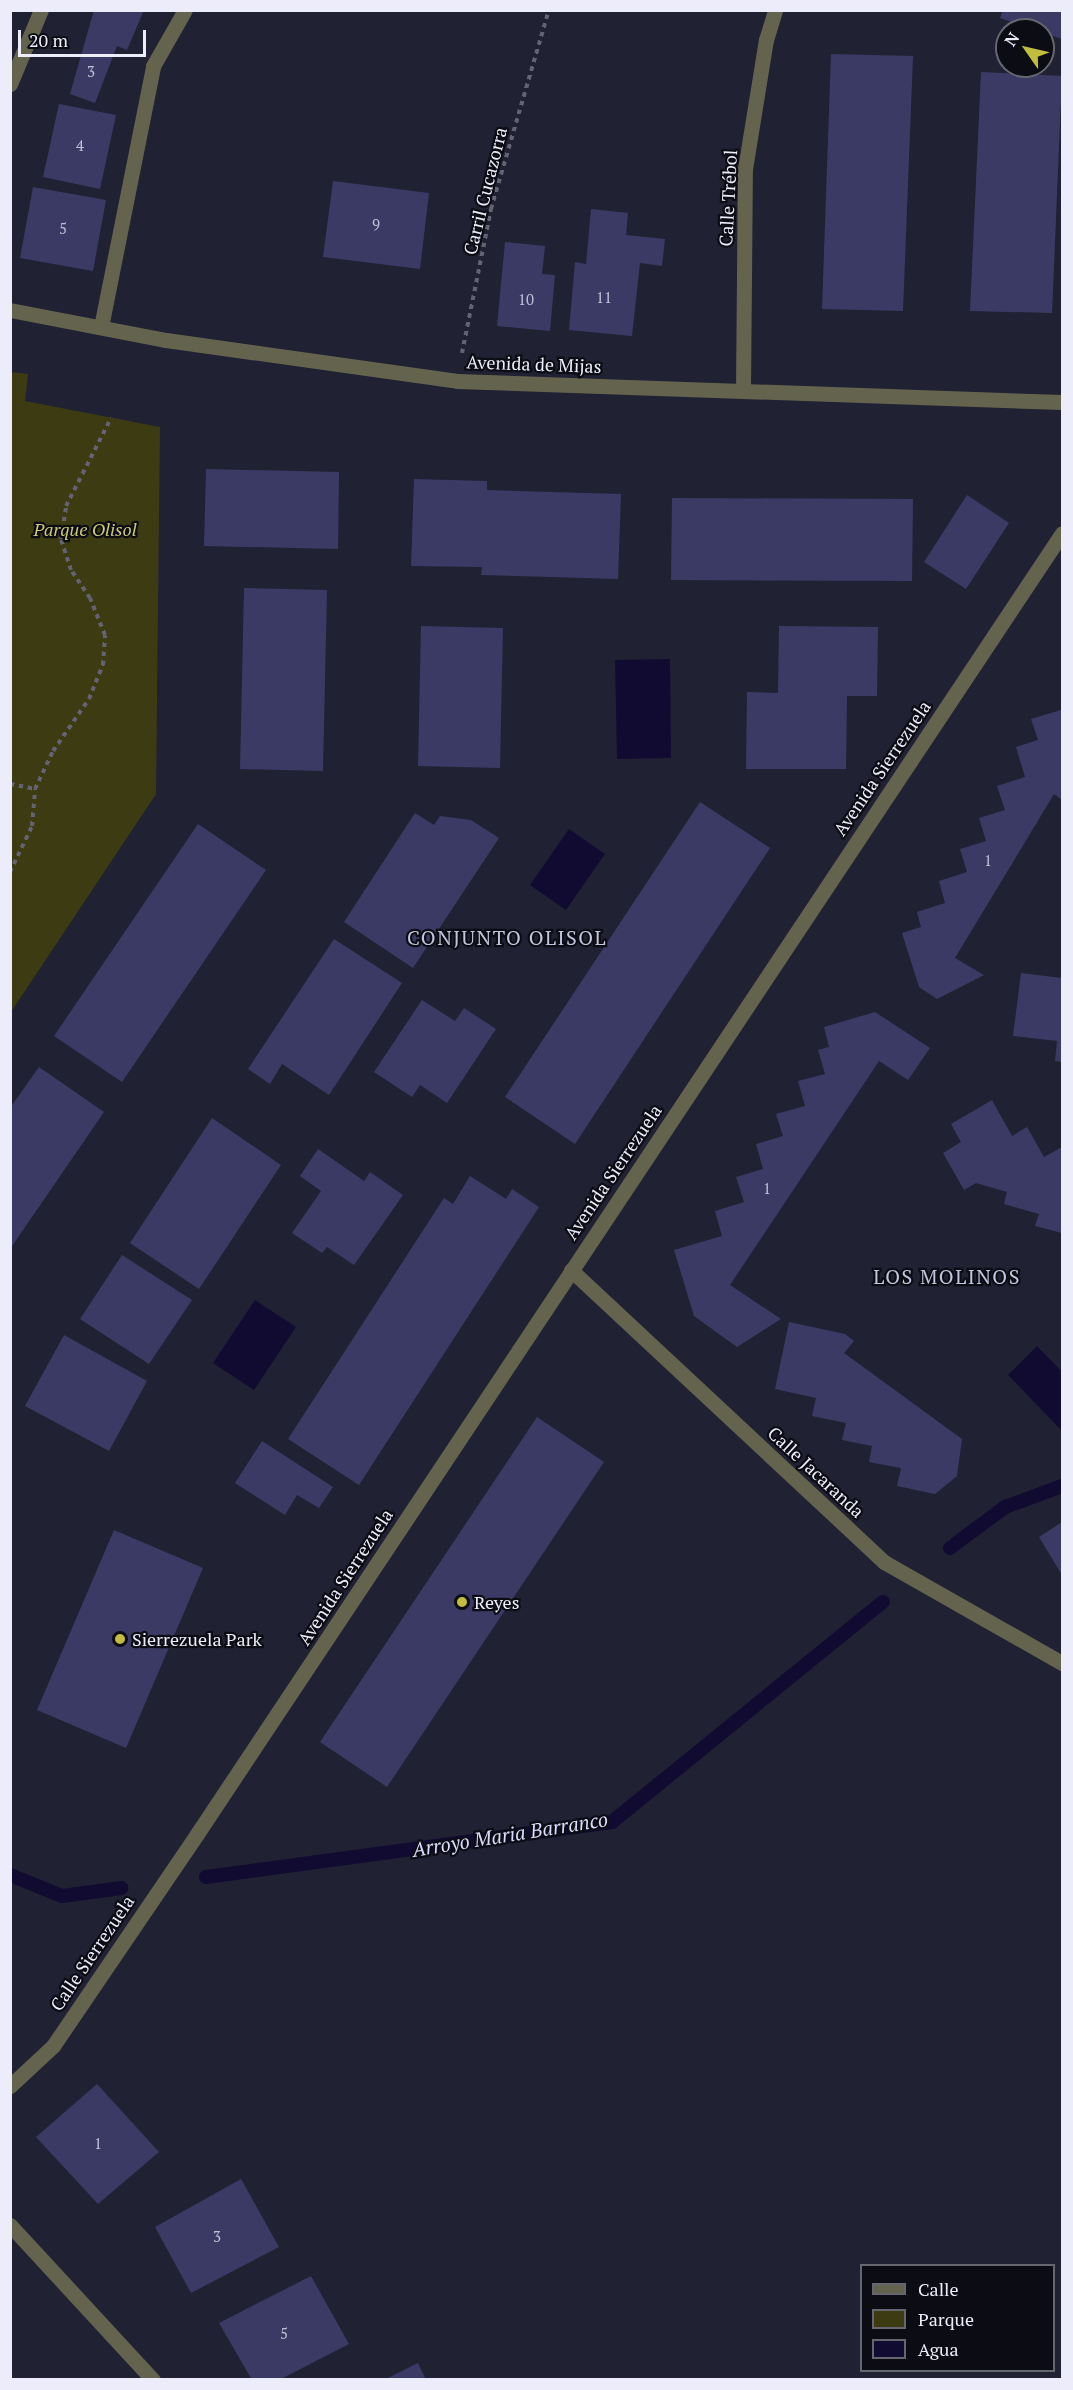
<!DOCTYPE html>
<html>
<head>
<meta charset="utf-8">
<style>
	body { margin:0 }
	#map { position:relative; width:1073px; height:2390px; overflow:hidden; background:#212134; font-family:"PT Serif",serif }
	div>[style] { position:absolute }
	.green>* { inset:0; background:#3d3b11 }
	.water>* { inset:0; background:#110b32 }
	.stream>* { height:14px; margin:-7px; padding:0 7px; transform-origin:7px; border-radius:7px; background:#110b32 }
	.building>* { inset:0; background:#3b3a65 }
	.path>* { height:4px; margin-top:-2px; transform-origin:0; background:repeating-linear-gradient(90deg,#636374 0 4.5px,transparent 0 9px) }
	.lane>* { height:15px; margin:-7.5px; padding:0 7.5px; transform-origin:7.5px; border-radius:7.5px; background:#64644e }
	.street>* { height:15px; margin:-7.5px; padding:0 7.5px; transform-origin:7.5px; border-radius:7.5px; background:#64644e }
	.dots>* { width:16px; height:16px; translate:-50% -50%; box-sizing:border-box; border:3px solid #0c0c14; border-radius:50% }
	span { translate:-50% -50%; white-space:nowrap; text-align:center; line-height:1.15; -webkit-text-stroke:4.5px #0c0c14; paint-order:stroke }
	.number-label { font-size:15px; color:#c0c0d5 }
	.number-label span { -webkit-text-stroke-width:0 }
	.street-label { font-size:18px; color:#ececfa }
	.park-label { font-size:18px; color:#cbc877; font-style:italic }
	.poi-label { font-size:18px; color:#ececfa }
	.left { translate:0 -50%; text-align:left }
	.neighbourhood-label { font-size:20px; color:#c3c4de; letter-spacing:1.5px }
	.water-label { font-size:20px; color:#dbdcfb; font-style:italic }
	.frame { position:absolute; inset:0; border:12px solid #ececfa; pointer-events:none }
	.legend { position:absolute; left:860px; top:2264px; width:195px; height:108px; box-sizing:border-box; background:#0c0c14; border:2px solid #666670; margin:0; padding:8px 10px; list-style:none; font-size:18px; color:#ececfa }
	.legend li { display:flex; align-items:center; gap:12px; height:30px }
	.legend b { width:30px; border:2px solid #666670 }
	.north { position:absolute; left:995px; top:18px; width:60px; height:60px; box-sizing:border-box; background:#0c0c14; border:2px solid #666670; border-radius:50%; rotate:304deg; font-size:16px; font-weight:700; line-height:24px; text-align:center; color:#ececfa }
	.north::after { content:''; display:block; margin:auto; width:21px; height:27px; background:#c2bd3f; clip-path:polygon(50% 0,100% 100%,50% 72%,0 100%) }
	.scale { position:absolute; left:18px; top:30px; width:128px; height:27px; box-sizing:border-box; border:3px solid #ececfa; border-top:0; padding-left:8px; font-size:18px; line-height:21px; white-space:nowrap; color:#ececfa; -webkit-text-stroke:4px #0c0c14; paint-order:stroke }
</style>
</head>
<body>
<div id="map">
	<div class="green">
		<i style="clip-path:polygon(11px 372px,28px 374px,25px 401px,160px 427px,156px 794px,11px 1012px)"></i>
	</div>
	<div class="water">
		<i style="clip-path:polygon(670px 659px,671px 758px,617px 759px,615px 660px)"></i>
		<i style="clip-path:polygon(569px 829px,605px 854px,566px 910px,530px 885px)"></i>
		<i style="clip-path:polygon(255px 1300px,296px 1327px,254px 1390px,213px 1363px)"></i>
		<i style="clip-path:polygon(1037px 1346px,1062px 1372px,1062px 1431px,1008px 1375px)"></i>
	</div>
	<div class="stream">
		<i style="left:950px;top:1548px;width:69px;rotate:-36.7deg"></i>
		<i style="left:1005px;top:1507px;width:61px;rotate:-20.2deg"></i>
		<i style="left:10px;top:1875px;width:56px;rotate:22deg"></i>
		<i style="left:62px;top:1896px;width:60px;rotate:-7.7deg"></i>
		<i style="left:206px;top:1877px;width:410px;rotate:-7.7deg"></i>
		<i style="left:612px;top:1822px;width:349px;rotate:-39.1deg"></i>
	</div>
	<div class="building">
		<i style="clip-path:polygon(94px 10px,144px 10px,127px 50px,117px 46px,95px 103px,70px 94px)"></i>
		<i style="clip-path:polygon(1003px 10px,1062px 10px,1062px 39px,1000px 18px)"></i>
		<i style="clip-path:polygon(831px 54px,913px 56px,903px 311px,822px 309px)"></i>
		<i style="clip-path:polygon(981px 72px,1062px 76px,1052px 313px,970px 311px)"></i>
		<i style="clip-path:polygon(59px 104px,116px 115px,100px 189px,43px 177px)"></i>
		<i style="clip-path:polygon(333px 181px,429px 193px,420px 269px,323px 257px)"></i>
		<i style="clip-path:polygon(33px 187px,106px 200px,93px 271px,20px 258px)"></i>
		<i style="clip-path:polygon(591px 209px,628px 213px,626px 235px,665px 239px,662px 266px,640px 263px,632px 336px,569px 330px,575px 262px,586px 264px)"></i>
		<i style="clip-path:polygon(505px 242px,545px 246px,542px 274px,555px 275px,550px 331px,497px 326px)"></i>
		<i style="clip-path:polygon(206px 469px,339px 472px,338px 549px,204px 546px)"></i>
		<i style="clip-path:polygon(414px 479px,487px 481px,487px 490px,621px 494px,618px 579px,481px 575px,482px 567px,411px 566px)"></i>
		<i style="clip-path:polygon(967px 495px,1009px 523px,966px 589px,924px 562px)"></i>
		<i style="clip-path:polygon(672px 498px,913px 499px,912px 581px,671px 580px)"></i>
		<i style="clip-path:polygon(244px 588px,327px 590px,323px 771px,240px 769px)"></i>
		<i style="clip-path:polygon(421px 626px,503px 628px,500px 768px,418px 766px)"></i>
		<i style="clip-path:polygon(779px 626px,878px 627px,877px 696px,847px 696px,846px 769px,746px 769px,747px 692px,778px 693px)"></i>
		<i style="clip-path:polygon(1061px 710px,1062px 800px,1054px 794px,955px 958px,984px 975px,937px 999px,919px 987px,902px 933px,921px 927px,917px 912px,945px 903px,939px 881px,967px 872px,960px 849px,986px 841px,979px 818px,1005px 810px,997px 786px,1025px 777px,1016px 747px,1038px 740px,1031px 719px)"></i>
		<i style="clip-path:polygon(700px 802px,770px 848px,575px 1144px,505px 1097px)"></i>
		<i style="clip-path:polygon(415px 813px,434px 825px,440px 816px,471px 820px,499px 838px,413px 968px,344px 922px)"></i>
		<i style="clip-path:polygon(198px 824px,266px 870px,122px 1082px,54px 1036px)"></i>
		<i style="clip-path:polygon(334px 939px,402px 983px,329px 1095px,282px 1064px,270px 1084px,248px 1069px)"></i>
		<i style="clip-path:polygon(1021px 973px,1062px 978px,1062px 1062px,1055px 1061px,1057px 1041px,1013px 1036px)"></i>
		<i style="clip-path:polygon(422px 1000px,455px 1021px,464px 1008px,496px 1029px,447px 1103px,420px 1085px,412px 1097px,374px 1072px)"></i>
		<i style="clip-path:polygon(875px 1012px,930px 1048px,908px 1080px,879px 1061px,730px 1285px,781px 1319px,737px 1347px,694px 1316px,674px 1250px,722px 1236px,715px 1211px,744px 1202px,736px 1177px,763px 1169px,756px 1144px,783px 1136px,776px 1114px,805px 1106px,798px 1081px,825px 1074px,818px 1050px,829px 1047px,824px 1027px)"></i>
		<i style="clip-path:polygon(39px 1067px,104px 1112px,10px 1249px,10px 1108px)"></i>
		<i style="clip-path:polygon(992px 1100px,1012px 1136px,1027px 1127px,1044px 1157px,1062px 1147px,1062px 1233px,1035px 1226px,1039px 1214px,1004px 1204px,1007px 1192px,976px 1183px,964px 1190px,943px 1153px,961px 1142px,951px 1124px)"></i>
		<i style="clip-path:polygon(212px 1118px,281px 1165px,199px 1289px,130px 1243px)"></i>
		<i style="clip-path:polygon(318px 1149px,364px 1181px,370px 1172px,403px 1195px,354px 1265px,327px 1247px,322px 1253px,292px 1233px,321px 1191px,300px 1176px)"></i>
		<i style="clip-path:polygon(470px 1176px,506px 1199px,512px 1189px,539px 1207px,359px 1485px,288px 1439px,444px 1198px,453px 1204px)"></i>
		<i style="clip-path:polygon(122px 1255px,192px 1300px,149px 1364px,80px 1319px)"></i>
		<i style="clip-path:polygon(789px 1322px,845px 1334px,854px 1341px,844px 1353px,962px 1439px,957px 1476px,935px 1494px,897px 1486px,901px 1468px,869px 1462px,872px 1446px,842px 1440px,846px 1423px,812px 1416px,816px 1398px,775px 1389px)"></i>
		<i style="clip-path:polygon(64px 1335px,147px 1381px,109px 1451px,25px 1406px)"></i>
		<i style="clip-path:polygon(537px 1417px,604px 1462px,387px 1787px,320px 1742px)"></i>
		<i style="clip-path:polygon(262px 1441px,333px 1487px,319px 1508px,297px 1495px,285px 1515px,235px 1483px)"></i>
		<i style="clip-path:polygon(1062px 1522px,1062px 1575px,1039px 1537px)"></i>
		<i style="clip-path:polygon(114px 1530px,203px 1568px,126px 1748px,37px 1710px)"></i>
		<i style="clip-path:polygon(97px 2084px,159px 2152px,98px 2204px,36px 2137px)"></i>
		<i style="clip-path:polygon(241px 2179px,279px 2247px,191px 2293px,155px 2227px)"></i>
		<i style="clip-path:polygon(311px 2276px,349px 2344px,279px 2380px,252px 2380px,219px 2323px)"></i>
		<i style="clip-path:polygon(418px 2363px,426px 2380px,384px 2380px)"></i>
	</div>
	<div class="path">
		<i style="left:462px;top:353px;width:147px;rotate:-78.6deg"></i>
		<i style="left:491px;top:209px;width:207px;rotate:-73.8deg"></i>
		<i style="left:10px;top:784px;width:25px;rotate:11deg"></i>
		<i style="left:10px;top:872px;width:51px;rotate:-64.4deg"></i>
		<i style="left:32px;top:826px;width:37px;rotate:-85deg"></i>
		<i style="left:35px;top:789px;width:42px;rotate:-64.7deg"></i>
		<i style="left:53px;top:751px;width:63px;rotate:-55.3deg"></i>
		<i style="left:89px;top:699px;width:37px;rotate:-68deg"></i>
		<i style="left:103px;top:665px;width:30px;rotate:-86deg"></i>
		<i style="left:105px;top:635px;width:40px;rotate:-112deg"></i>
		<i style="left:90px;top:598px;width:34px;rotate:-124deg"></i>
		<i style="left:71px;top:570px;width:33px;rotate:-108deg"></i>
		<i style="left:61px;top:539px;width:33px;rotate:-81deg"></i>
		<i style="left:66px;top:506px;width:99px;rotate:-62.9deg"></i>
	</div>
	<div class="lane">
		<i style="left:101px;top:327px;width:266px;rotate:-78.7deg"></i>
		<i style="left:153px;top:66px;width:64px;rotate:-60.3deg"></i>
	</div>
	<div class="street">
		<i style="left:10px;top:84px;width:80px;rotate:-67.3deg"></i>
		<i style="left:10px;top:310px;width:159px;rotate:10.9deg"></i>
		<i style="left:166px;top:340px;width:294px;rotate:8deg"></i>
		<i style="left:457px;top:381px;width:605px;rotate:1.99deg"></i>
		<i style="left:743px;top:390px;width:221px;rotate:-89.5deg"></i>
		<i style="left:745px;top:169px;width:131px;rotate:-80.8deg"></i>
		<i style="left:766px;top:40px;width:31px;rotate:-73deg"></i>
		<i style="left:571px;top:1270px;width:428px;rotate:43deg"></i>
		<i style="left:884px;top:1562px;width:205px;rotate:29.6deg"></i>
		<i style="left:10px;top:2086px;width:59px;rotate:-42.9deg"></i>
		<i style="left:53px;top:2046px;width:256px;rotate:-55.8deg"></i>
		<i style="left:197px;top:1834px;width:1562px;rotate:-56.38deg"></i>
		<i style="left:10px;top:2225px;width:211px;rotate:47.3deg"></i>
	</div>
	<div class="dots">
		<i style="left:462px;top:1602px;background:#c2bd3f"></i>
		<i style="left:120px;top:1639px;background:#c2bd3f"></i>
	</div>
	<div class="number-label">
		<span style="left:91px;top:72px">3</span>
		<span style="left:80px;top:146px">4</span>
		<span style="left:376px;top:225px">9</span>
		<span style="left:63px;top:229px">5</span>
		<span style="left:604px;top:298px">11</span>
		<span style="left:526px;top:300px">10</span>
		<span style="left:988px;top:861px">1</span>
		<span style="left:767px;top:1189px">1</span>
		<span style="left:98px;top:2144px">1</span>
		<span style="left:217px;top:2237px">3</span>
		<span style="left:284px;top:2334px">5</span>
	</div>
	<div class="street-label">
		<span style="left:485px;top:191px;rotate:-76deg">Carril Cucazorra</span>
		<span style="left:728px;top:198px;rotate:-87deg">Calle Trébol</span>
		<span style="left:534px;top:364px;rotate:2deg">Avenida de Mijas</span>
		<span style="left:882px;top:768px;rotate:-56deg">Avenida Sierrezuela</span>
		<span style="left:613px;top:1172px;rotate:-56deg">Avenida Sierrezuela</span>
		<span style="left:816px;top:1472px;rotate:43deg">Calle Jacaranda</span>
		<span style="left:345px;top:1577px;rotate:-57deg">Avenida Sierrezuela</span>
		<span style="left:92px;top:1953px;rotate:-56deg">Calle Sierrezuela</span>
	</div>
	<div class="park-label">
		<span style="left:85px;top:529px">Parque Olisol</span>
	</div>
	<div class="poi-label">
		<span class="left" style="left:474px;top:1602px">Reyes</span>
		<span class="left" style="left:132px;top:1639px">Sierrezuela Park</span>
	</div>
	<div class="neighbourhood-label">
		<span style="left:507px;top:937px">CONJUNTO OLISOL</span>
		<span style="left:947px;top:1276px">LOS MOLINOS</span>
	</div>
	<div class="water-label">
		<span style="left:510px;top:1834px;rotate:-9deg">Arroyo Maria Barranco</span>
	</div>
	<div class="frame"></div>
	<ul class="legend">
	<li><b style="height:8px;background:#64644e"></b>Calle</li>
	<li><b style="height:16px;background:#3d3b11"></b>Parque</li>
	<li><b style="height:16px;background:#110b32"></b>Agua</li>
	</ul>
	<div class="north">N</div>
	<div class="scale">20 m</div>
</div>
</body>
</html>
